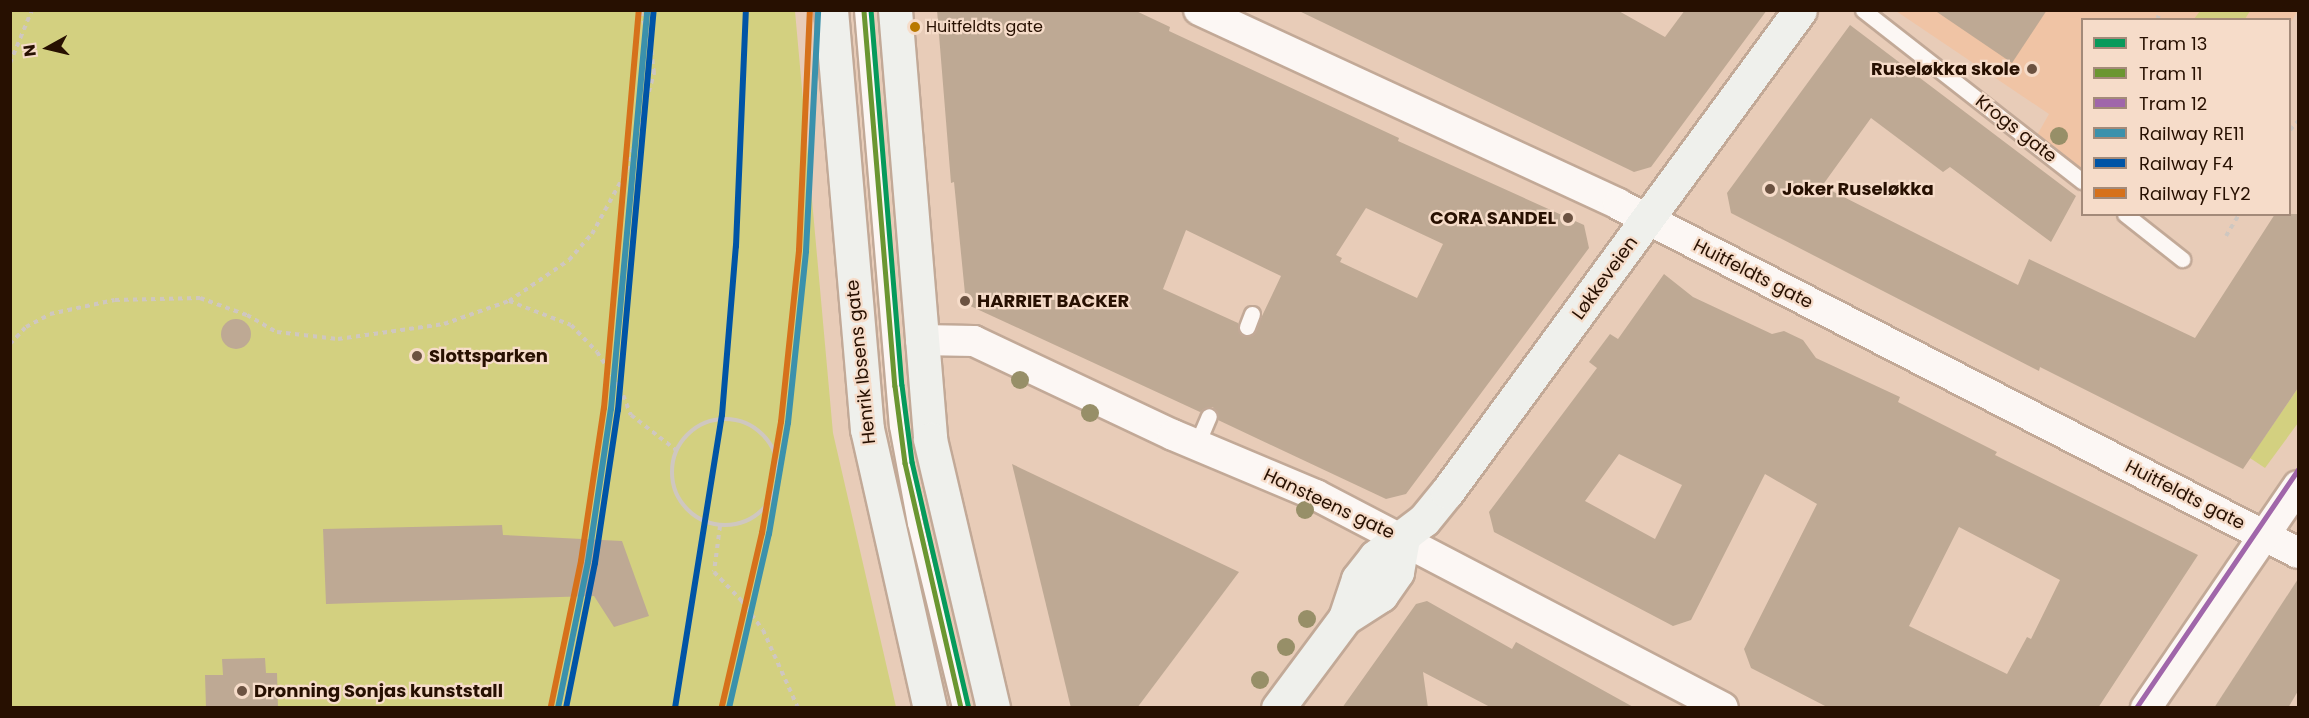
<!DOCTYPE html>
<html>
<head>
<meta charset="utf-8">
<style>
	body { margin:0 }
	#map { position:relative; width:2309px; height:718px; overflow:hidden; background:#e8ccb8; font-family:Poppins,sans-serif }
	div>[style] { position:absolute }
	.built>* { inset:0; background:#f0c4a5 }
	.green>* { inset:0; background:#d3d080 }
	.building>* { inset:0; background:#bea994 }
	.round { border-radius:50% }
	.path>* { height:4px; margin-top:-2px; transform-origin:0; background:repeating-linear-gradient(90deg,#cfc7c0 0 4.5px,transparent 0 9px) }
	.path>.ring { margin:-2px; padding:0; box-sizing:content-box; background:none; border:4px solid #cfc7c0; border-radius:50% }
	.roads { filter:drop-shadow(2px 0 #c2a997) drop-shadow(-2px 0 #c2a997) drop-shadow(0 2px #c2a997) drop-shadow(0 -2px #c2a997) }
	.lane>* { height:15px; margin:-7.5px; padding:0 7.5px; transform-origin:7.5px; border-radius:7.5px; background:#fcf7f4 }
	.street>* { height:30px; margin:-15px; padding:0 15px; transform-origin:15px; border-radius:15px; background:#fcf7f4 }
	.secondary>* { height:33px; margin:-16.5px; padding:0 16.5px; transform-origin:16.5px; border-radius:16.5px; background:#eff0ec }
	.rail-1>* { height:6px; margin:-3px; padding:0 3px; transform-origin:3px; border-radius:3px; background:#3b91ac }
	.rail-2>* { height:6px; margin:-3px; padding:0 3px; transform-origin:3px; border-radius:3px; background:#0054a6 }
	.rail-3>* { height:6px; margin:-3px; padding:0 3px; transform-origin:3px; border-radius:3px; background:#d6711b }
	.tram-1>* { height:4.5px; margin:-2.25px; padding:0 2.25px; transform-origin:2.25px; border-radius:2.25px; background:#069a5b }
	.tram-2>* { height:4.5px; margin:-2.25px; padding:0 2.25px; transform-origin:2.25px; border-radius:2.25px; background:#6b9631 }
	.tram-3>* { height:4.5px; margin:-2.25px; padding:0 2.25px; transform-origin:2.25px; border-radius:2.25px; background:#a066aa }
	.trees>* { width:18px; height:18px; margin:-9px; border-radius:50%; background:#978f68 }
	.dots>* { width:16px; height:16px; translate:-50% -50%; box-sizing:border-box; border:3px solid #f6dcc9; border-radius:50% }
	span { translate:-50% -50%; white-space:nowrap; text-align:center; line-height:1.15; -webkit-text-stroke:4.5px #f6dcc9; paint-order:stroke }
	.bus-label { font-size:16px; color:#271001 }
	.left { translate:0 -50%; text-align:left }
	.poi-label { font-size:18px; color:#271001; font-weight:700 }
	.right { translate:-100% -50%; text-align:right }
	.street-label { font-size:18px; color:#271001 }
	.frame { position:absolute; inset:0; border:12px solid #271001; pointer-events:none }
	.legend { position:absolute; left:2081px; top:18px; width:210px; height:198px; box-sizing:border-box; background:#f6dcc9; border:2px solid #a38a79; margin:0; padding:8px 10px; list-style:none; font-size:18px; color:#271001 }
	.legend li { display:flex; align-items:center; gap:12px; height:30px }
	.legend b { width:30px; border:2px solid #a38a79 }
	.north { position:absolute; left:18px; top:18px; width:60px; height:60px; -webkit-text-stroke:4px #f6dcc9; paint-order:stroke; rotate:262deg; font-size:16px; font-weight:700; line-height:24px; text-align:center; color:#271001 }
	.north::after { content:''; display:block; margin:auto; width:21px; height:27px; background:#271001; clip-path:polygon(50% 0,100% 100%,50% 72%,0 100%) }
</style>
</head>
<body>
<div id="map">
	<div class="built">
		<i style="clip-path:polygon(1896px 11px,2298px 11px,2290px 23px,2290px 20px,2082px 20px,2082px 170px,2036px 137px,2049px 114px)"></i>
	</div>
	<div class="green">
		<i style="clip-path:polygon(10px 11px,795px 11px,833px 433px,896px 707px,11px 707px)"></i>
		<i style="clip-path:polygon(2200px 11px,2200px 10px,2250px 11px,2245px 19px,2194px 19px)"></i>
		<i style="clip-path:polygon(2298px 388px,2298px 423px,2265px 468px,2250px 458px)"></i>
	</div>
	<div class="building">
		<i style="clip-path:polygon(evenodd,937px 10px,1134px 10px,1170px 27px,1169px 31px,1399px 138px,1398px 141px,1584px 225px,1589px 248px,1406px 494px,1386px 499px,1218px 420px,1213px 407px,1200px 412px,966px 304px,954px 182px,951px 183px,937px 10px,1366px 208px,1443px 244px,1417px 298px,1340px 262px,1342px 258px,1336px 255px,1366px 208px,937px 10px,1186px 230px,1281px 276px,1253px 335px,1243px 336px,1238px 323px,1163px 289px,1186px 230px)"></i>
		<i style="clip-path:polygon(1297px 10px,1617px 10px,1665px 37px,1685px 10px,1767px 10px,1651px 167px,1634px 172px)"></i>
		<i style="clip-path:polygon(1934px 10px,2047px 10px,2012px 63px)"></i>
		<i style="clip-path:polygon(1850px 25px,2076px 196px,2051px 242px,1950px 167px,1943px 172px,1871px 118px,1822px 186px,2018px 285px,2029px 259px,2195px 338px,2275px 214px,2298px 214px,2298px 388px,2243px 469px,2040px 367px,2039px 371px,1731px 213px,1727px 193px)"></i>
		<i style="clip-path:polygon(evenodd,1664px 274px,1693px 297px,1772px 334px,1784px 331px,1803px 340px,1816px 358px,1900px 397px,1898px 402px,1997px 452px,1995px 455px,2198px 555px,2098px 708px,1829px 708px,1751px 668px,1744px 649px,1817px 504px,1765px 474px,1691px 620px,1673px 626px,1494px 532px,1489px 512px,1597px 368px,1589px 362px,1610px 334px,1618px 339px,1664px 274px,1619px 454px,1682px 485px,1655px 539px,1585px 501px,1619px 454px,1664px 274px,1959px 527px,2060px 580px,2031px 639px,2027px 637px,2007px 674px,1909px 626px,1959px 527px)"></i>
		<i class="round" style="left:221px;top:319px;width:30px;height:30px"></i>
		<i style="clip-path:polygon(1012px 464px,1239px 572px,1137px 708px,1071px 708px)"></i>
		<i style="clip-path:polygon(502px 525px,503px 535px,622px 541px,649px 616px,614px 627px,594px 596px,326px 604px,323px 529px)"></i>
		<i style="clip-path:polygon(2298px 579px,2298px 691px,2288px 708px,2214px 708px)"></i>
		<i style="clip-path:polygon(1427px 601px,1512px 649px,1516px 642px,1635px 708px,1492px 708px,1423px 672px,1428px 708px,1342px 708px,1416px 604px)"></i>
		<i style="clip-path:polygon(265px 658px,266px 673px,277px 673px,278px 708px,206px 708px,205px 675px,223px 675px,222px 659px)"></i>
	</div>
	<div class="path">
		<i style="left:2158px;top:20px;width:10px;rotate:-84deg"></i>
		<i style="left:10px;top:63px;width:57px;rotate:-67.5deg"></i>
		<i style="left:2290px;top:130px;width:12px;rotate:-48deg"></i>
		<i style="left:2226px;top:236px;width:26px;rotate:-59deg"></i>
		<i style="left:509px;top:301px;width:66px;rotate:21.2deg"></i>
		<i style="left:571px;top:325px;width:37px;rotate:46deg"></i>
		<i style="left:597px;top:352px;width:42px;rotate:56.7deg"></i>
		<i style="left:620px;top:387px;width:30px;rotate:69deg"></i>
		<i style="left:631px;top:415px;width:57px;rotate:37.9deg"></i>
		<i style="left:10px;top:344px;width:23px;rotate:-47deg"></i>
		<i style="left:26px;top:327px;width:27px;rotate:-28deg"></i>
		<i style="left:50px;top:314px;width:66px;rotate:-12.2deg"></i>
		<i style="left:115px;top:300px;width:85px;rotate:-1.3deg"></i>
		<i style="left:200px;top:298px;width:50px;rotate:19.9deg"></i>
		<i style="left:247px;top:315px;width:34px;rotate:30deg"></i>
		<i style="left:277px;top:332px;width:61px;rotate:6.5deg"></i>
		<i style="left:338px;top:339px;width:107px;rotate:-8.1deg"></i>
		<i style="left:444px;top:324px;width:69px;rotate:-19.5deg"></i>
		<i style="left:509px;top:301px;width:73px;rotate:-34.3deg"></i>
		<i style="left:569px;top:260px;width:35px;rotate:-49deg"></i>
		<i style="left:592px;top:234px;width:73px;rotate:-61.3deg"></i>
		<i style="left:627px;top:170px;width:101px;rotate:-74.4deg"></i>
		<i style="left:654px;top:73px;width:31px;rotate:-97deg"></i>
		<i style="left:650px;top:42px;width:34px;rotate:-107deg"></i>
		<i class="ring" style="left:672px;top:419px;width:102px;height:102px"></i>
		<i style="left:720px;top:526px;width:46px;rotate:97.4deg"></i>
		<i style="left:714px;top:572px;width:39px;rotate:46deg"></i>
		<i style="left:741px;top:600px;width:37px;rotate:54deg"></i>
		<i style="left:763px;top:630px;width:85px;rotate:65.8deg"></i>
	</div>
	<div class="roads">
		<div class="lane">
			<i style="left:862px;top:10px;width:417px;rotate:85.2deg"></i>
			<i style="left:897px;top:426px;width:99px;rotate:79.5deg"></i>
			<i style="left:915px;top:523px;width:190px;rotate:76.3deg"></i>
			<i style="left:1863px;top:10px;width:278px;rotate:38deg"></i>
			<i style="left:2125px;top:214px;width:73px;rotate:38.3deg"></i>
			<i style="left:1247px;top:327px;width:14px;rotate:-69deg"></i>
			<i style="left:1197px;top:444px;width:30px;rotate:-67deg"></i>
		</div>
		<div class="street">
			<i style="left:1199px;top:10px;width:462px;rotate:24.8deg"></i>
			<i style="left:1618px;top:204px;width:764px;rotate:27.17deg"></i>
			<i style="left:921px;top:340px;width:53px;rotate:1.1deg"></i>
			<i style="left:974px;top:341px;width:220px;rotate:25.3deg"></i>
			<i style="left:1173px;top:435px;width:155px;rotate:22.8deg"></i>
			<i style="left:1316px;top:495px;width:459px;rotate:27.6deg"></i>
			<i style="left:2146px;top:708px;width:269px;rotate:-55.6deg"></i>
		</div>
		<div class="secondary">
			<i style="left:831px;top:10px;width:421px;rotate:85.1deg"></i>
			<i style="left:867px;top:429px;width:286px;rotate:77.3deg"></i>
			<i style="left:895px;top:10px;width:430px;rotate:85.3deg"></i>
			<i style="left:930px;top:439px;width:276px;rotate:76.8deg"></i>
			<i style="left:1345px;top:618px;width:43px;rotate:-32.6deg"></i>
			<i style="left:1381px;top:595px;width:28px;rotate:-55deg"></i>
			<i style="left:1397px;top:572px;width:35px;rotate:-80deg"></i>
			<i style="left:1278px;top:708px;width:112px;rotate:-53.3deg"></i>
			<i style="left:1345px;top:618px;width:41px;rotate:-71.6deg"></i>
			<i style="left:1358px;top:579px;width:28px;rotate:-52deg"></i>
			<i style="left:1375px;top:557px;width:61px;rotate:-37.1deg"></i>
			<i style="left:1424px;top:520px;width:36px;rotate:-51deg"></i>
			<i style="left:1447px;top:492px;width:597px;rotate:-53.78deg"></i>
		</div>
	</div>
	<div class="rail-1">
		<i style="left:558px;top:708px;width:149px;rotate:-78.4deg"></i>
		<i style="left:588px;top:562px;width:155px;rotate:-81.5deg"></i>
		<i style="left:611px;top:409px;width:401px;rotate:-84.8deg"></i>
		<i style="left:729px;top:708px;width:179px;rotate:-77.1deg"></i>
		<i style="left:769px;top:534px;width:113px;rotate:-80.3deg"></i>
		<i style="left:788px;top:423px;width:173px;rotate:-84deg"></i>
		<i style="left:806px;top:251px;width:241px;rotate:-87.1deg"></i>
	</div>
	<div class="rail-2">
		<i style="left:566px;top:708px;width:148px;rotate:-78.7deg"></i>
		<i style="left:595px;top:563px;width:155px;rotate:-81.5deg"></i>
		<i style="left:618px;top:410px;width:402px;rotate:-84.9deg"></i>
		<i style="left:675px;top:708px;width:297px;rotate:-80.9deg"></i>
		<i style="left:722px;top:415px;width:170px;rotate:-85.3deg"></i>
		<i style="left:736px;top:246px;width:236px;rotate:-87.6deg"></i>
	</div>
	<div class="rail-3">
		<i style="left:551px;top:706px;width:148px;rotate:-78.3deg"></i>
		<i style="left:581px;top:561px;width:155px;rotate:-81.5deg"></i>
		<i style="left:604px;top:408px;width:400px;rotate:-85deg"></i>
		<i style="left:722px;top:706px;width:178px;rotate:-77deg"></i>
		<i style="left:762px;top:533px;width:113px;rotate:-80.3deg"></i>
		<i style="left:781px;top:422px;width:173px;rotate:-84deg"></i>
		<i style="left:799px;top:250px;width:240px;rotate:-87.4deg"></i>
	</div>
	<div class="tram-1">
		<i style="left:871px;top:10px;width:376px;rotate:85.3deg"></i>
		<i style="left:902px;top:385px;width:78px;rotate:82.6deg"></i>
		<i style="left:912px;top:462px;width:253px;rotate:77deg"></i>
	</div>
	<div class="tram-2">
		<i style="left:864px;top:11px;width:376px;rotate:85.3deg"></i>
		<i style="left:895px;top:386px;width:78px;rotate:82.6deg"></i>
		<i style="left:905px;top:463px;width:251px;rotate:77.1deg"></i>
	</div>
	<div class="tram-3">
		<i style="left:2136px;top:708px;width:288px;rotate:-55.8deg"></i>
	</div>
	<div class="trees">
		<i style="left:2059px;top:136px"></i>
		<i style="left:1020px;top:380px"></i>
		<i style="left:1090px;top:413px"></i>
		<i style="left:1305px;top:510px"></i>
		<i style="left:1307px;top:619px"></i>
		<i style="left:1286px;top:647px"></i>
		<i style="left:1260px;top:680px"></i>
	</div>
	<div class="dots">
		<i style="left:915px;top:27px;background:#b97900"></i>
		<i style="left:2032px;top:69px;background:#6b5241"></i>
		<i style="left:1770px;top:189px;background:#6b5241"></i>
		<i style="left:1568px;top:218px;background:#6b5241"></i>
		<i style="left:965px;top:301px;background:#6b5241"></i>
		<i style="left:417px;top:356px;background:#6b5241"></i>
		<i style="left:242px;top:691px;background:#6b5241"></i>
	</div>
	<div class="bus-label">
		<span class="left" style="left:926px;top:27px">Huitfeldts gate</span>
	</div>
	<div class="poi-label">
		<span class="right" style="left:2020px;top:69px">Ruseløkka skole</span>
		<span class="left" style="left:1782px;top:189px">Joker Ruseløkka</span>
		<span class="right" style="left:1556px;top:218px">CORA SANDEL</span>
		<span class="left" style="left:977px;top:301px">HARRIET BACKER</span>
		<span class="left" style="left:429px;top:356px">Slottsparken</span>
		<span class="left" style="left:254px;top:691px">Dronning Sonjas kunststall</span>
	</div>
	<div class="street-label">
		<span style="left:2016px;top:129px;rotate:38deg">Krogs gate</span>
		<span style="left:1753px;top:274px;rotate:27deg">Huitfeldts gate</span>
		<span style="left:1605px;top:278px;rotate:-54deg">Løkkeveien</span>
		<span style="left:861px;top:362px;rotate:-96deg">Henrik Ibsens gate</span>
		<span style="left:2185px;top:495px;rotate:27deg">Huitfeldts gate</span>
		<span style="left:1329px;top:504px;rotate:25deg">Hansteens gate</span>
	</div>
	<div class="frame"></div>
	<ul class="legend">
	<li><b style="height:8px;background:#069a5b"></b>Tram 13</li>
	<li><b style="height:8px;background:#6b9631"></b>Tram 11</li>
	<li><b style="height:8px;background:#a066aa"></b>Tram 12</li>
	<li><b style="height:8px;background:#3b91ac"></b>Railway RE11</li>
	<li><b style="height:8px;background:#0054a6"></b>Railway F4</li>
	<li><b style="height:8px;background:#d6711b"></b>Railway FLY2</li>
	</ul>
	<div class="north">N</div>
</div>
</body>
</html>
